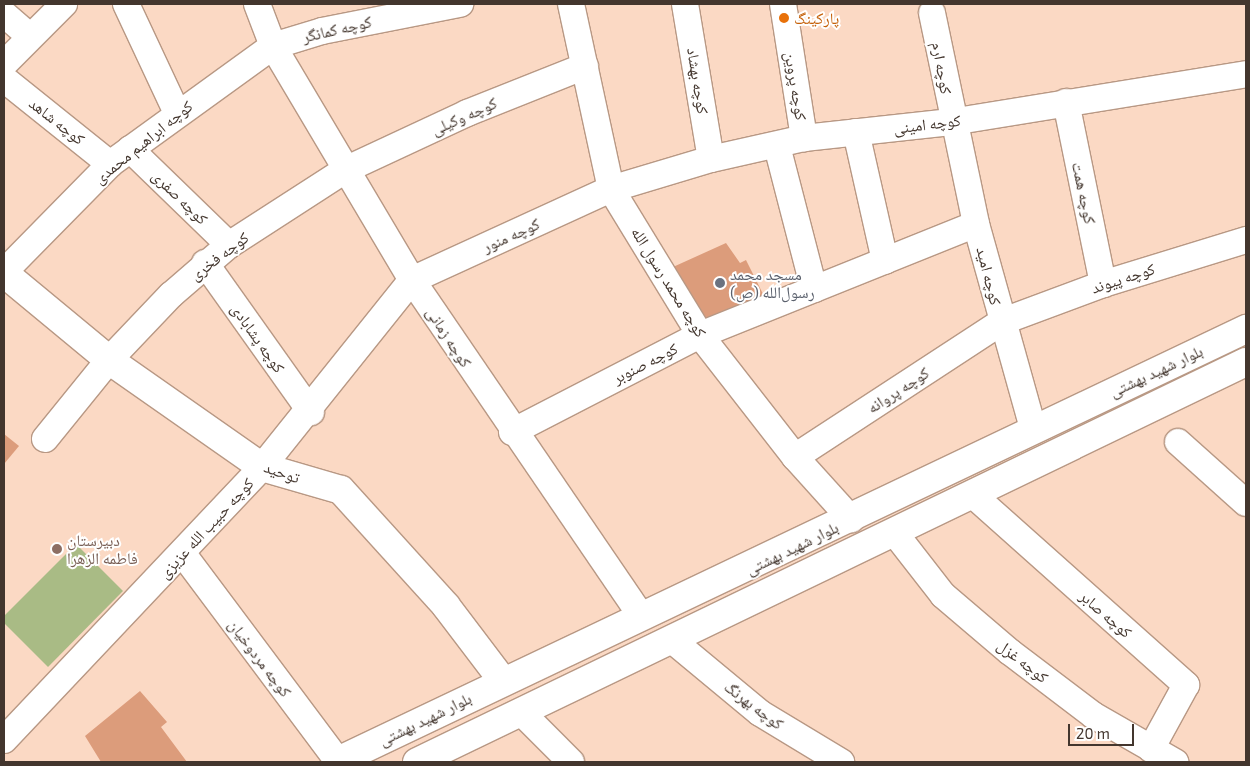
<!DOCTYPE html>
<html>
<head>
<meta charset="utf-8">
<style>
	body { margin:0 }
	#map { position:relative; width:1250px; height:766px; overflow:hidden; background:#fbd9c4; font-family:"Exo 2","Noto Naskh Arabic",sans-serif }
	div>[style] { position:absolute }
	.green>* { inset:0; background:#a9bb85 }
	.building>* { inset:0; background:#dc9c7b }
	.roads { filter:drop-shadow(1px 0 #b89884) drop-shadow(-1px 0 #b89884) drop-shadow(0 1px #b89884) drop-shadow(0 -1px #b89884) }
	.street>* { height:26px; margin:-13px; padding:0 13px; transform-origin:13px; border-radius:13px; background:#fff }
	.secondary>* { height:28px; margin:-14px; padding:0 14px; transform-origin:14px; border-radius:14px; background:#fff }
	.dots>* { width:14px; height:14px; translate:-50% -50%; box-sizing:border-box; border:2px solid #fff; border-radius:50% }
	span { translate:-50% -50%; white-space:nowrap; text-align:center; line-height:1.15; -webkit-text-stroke:4px #fff; paint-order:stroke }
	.food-label { font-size:16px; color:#c56008 }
	.left { translate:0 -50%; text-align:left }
	.street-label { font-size:16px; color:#43362e }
	.worship-label { font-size:16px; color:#5b616d }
	.education-label { font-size:16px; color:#785e54 }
	.frame { position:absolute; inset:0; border:5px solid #43362e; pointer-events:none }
	.scale { position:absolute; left:1068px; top:724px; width:66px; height:22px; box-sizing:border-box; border:2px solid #43362e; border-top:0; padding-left:6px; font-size:15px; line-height:18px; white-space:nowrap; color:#43362e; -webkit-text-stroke:4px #fff; paint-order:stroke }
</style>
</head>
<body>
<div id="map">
	<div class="green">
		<i style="clip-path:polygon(76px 544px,123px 591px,48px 667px,4px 623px,4px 616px)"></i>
	</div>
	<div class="building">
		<i style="clip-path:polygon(726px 243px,740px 263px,746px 260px,765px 298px,708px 321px,673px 267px)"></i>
		<i style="clip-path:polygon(4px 434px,19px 446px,4px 464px)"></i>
		<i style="clip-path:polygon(140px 691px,167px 722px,161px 727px,187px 762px,101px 762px,85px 736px)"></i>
	</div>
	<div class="roads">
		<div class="street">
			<i style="left:126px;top:4px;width:120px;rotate:64.9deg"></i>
			<i style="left:257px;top:4px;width:45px;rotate:69.1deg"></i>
			<i style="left:273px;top:46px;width:272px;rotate:59.3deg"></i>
			<i style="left:412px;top:280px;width:407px;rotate:55.7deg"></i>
			<i style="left:571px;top:4px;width:189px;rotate:77.8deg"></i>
			<i style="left:611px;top:189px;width:171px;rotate:58.6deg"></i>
			<i style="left:700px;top:335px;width:155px;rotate:52.1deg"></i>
			<i style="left:795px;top:457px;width:84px;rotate:47.9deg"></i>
			<i style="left:685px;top:4px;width:157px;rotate:80.5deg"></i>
			<i style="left:783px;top:4px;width:136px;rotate:81.1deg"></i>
			<i style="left:932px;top:13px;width:216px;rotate:78.2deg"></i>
			<i style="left:976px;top:224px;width:212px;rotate:74.4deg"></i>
			<i style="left:4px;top:14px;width:32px;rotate:41deg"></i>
			<i style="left:4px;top:64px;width:85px;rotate:-45deg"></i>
			<i style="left:4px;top:79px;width:136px;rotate:38.7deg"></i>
			<i style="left:1066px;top:102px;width:186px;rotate:78.5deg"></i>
			<i style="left:856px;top:132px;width:132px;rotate:77.3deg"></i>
			<i style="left:777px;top:146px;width:148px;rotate:75.5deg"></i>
			<i style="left:130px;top:149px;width:138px;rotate:44.1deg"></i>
			<i style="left:205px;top:263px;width:183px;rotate:54.6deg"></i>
			<i style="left:4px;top:272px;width:151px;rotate:-45.5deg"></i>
			<i style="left:110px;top:164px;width:201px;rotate:-35.9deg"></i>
			<i style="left:273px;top:46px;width:51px;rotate:-17deg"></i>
			<i style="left:322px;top:31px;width:141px;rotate:-11.1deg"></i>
			<i style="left:512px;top:432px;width:212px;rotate:-27.3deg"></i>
			<i style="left:700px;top:335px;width:297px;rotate:-21.9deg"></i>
			<i style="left:45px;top:439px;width:102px;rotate:-51deg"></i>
			<i style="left:109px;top:360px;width:90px;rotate:-46.4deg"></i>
			<i style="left:171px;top:295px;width:77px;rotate:-40.8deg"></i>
			<i style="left:229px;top:245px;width:138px;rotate:-32.9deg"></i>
			<i style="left:345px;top:170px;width:135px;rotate:-25deg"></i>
			<i style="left:467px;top:113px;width:127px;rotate:-21.7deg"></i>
			<i style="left:1178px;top:442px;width:91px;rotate:41.9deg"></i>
			<i style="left:795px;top:457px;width:246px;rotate:-33.2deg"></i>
			<i style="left:1001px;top:322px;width:109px;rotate:-20.4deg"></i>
			<i style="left:1103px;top:284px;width:150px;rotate:-17.1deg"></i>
			<i style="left:972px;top:494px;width:287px;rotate:41.7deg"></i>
			<i style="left:1186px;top:685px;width:73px;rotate:118.7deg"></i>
			<i style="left:894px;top:532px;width:80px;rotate:52.1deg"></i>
			<i style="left:943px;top:595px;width:88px;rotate:40.4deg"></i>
			<i style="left:1010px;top:652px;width:104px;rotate:37.2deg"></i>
			<i style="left:1093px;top:715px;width:95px;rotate:29.8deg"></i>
			<i style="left:183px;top:554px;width:259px;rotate:53.2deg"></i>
			<i style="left:672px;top:640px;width:114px;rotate:39.7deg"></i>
			<i style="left:760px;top:713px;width:95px;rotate:31.2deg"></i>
			<i style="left:523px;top:714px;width:68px;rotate:45deg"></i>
			<i style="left:4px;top:740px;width:376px;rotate:-46.6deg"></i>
			<i style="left:262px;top:467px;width:240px;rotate:-51.3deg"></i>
			<i style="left:412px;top:280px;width:219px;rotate:-24.6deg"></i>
			<i style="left:611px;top:189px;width:104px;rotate:-16.7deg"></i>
			<i style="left:711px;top:159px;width:95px;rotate:-12.7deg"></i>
			<i style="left:804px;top:138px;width:148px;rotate:-6.2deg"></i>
			<i style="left:951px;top:122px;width:299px;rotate:-9.2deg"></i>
		</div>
		<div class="secondary">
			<i style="left:4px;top:273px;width:136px;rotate:39.6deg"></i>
			<i style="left:109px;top:360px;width:187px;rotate:35deg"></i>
			<i style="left:262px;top:467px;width:82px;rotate:16.2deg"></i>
			<i style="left:341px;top:490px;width:156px;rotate:47.8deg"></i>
			<i style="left:446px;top:606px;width:94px;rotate:52.8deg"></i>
			<i style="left:336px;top:762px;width:1008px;rotate:-25.45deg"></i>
			<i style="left:417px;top:762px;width:920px;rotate:-25.76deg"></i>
		</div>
	</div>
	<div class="dots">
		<i style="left:784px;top:18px;background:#e8710a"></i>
		<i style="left:720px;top:283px;background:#6b7280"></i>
		<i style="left:57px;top:549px;background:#8d6e63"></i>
	</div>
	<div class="food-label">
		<span class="left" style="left:794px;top:18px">پارکینگ</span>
	</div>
	<div class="street-label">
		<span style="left:337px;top:29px;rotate:-13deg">کوچه کمانگر</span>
		<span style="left:942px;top:68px;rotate:80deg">کوچه ارم</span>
		<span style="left:698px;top:81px;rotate:81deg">کوچه بهشاد</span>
		<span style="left:796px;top:86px;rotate:81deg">کوچه پروین</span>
		<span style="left:464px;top:116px;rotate:-24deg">کوچه وکیلی</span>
		<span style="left:57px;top:121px;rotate:38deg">کوچه شاهد</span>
		<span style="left:927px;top:124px;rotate:-7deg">کوچه امینی</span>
		<span style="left:143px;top:142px;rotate:-39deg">کوچه ابراهیم محمدی</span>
		<span style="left:1084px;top:193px;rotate:78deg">کوچه همت</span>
		<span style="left:180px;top:197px;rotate:44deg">کوچه صفری</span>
		<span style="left:511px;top:235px;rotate:-24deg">کوچه منور</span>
		<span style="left:219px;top:256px;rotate:-37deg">کوچه فخری</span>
		<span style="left:989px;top:276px;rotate:76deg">کوچه امید</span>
		<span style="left:1123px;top:278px;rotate:-18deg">کوچه پیوند</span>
		<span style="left:669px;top:282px;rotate:58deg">کوچه محمد رسول الله</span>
		<span style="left:449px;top:337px;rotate:57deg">کوچه زمانی</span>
		<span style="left:258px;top:338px;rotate:55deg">کوچه پشابادی</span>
		<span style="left:645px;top:363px;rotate:-27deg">کوچه صنوبر</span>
		<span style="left:1156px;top:371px;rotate:-25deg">بلوار شهید بهشتی</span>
		<span style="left:898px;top:390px;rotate:-33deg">کوچه پروانه</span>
		<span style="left:282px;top:472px;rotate:19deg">توحید</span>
		<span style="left:206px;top:528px;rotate:-47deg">کوچه حبیب الله عزیزی</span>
		<span style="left:792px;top:548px;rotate:-26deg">بلوار شهید بهشتی</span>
		<span style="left:1106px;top:614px;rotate:41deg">کوچه صابر</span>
		<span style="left:260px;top:658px;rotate:53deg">کوچه مردوخیان</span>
		<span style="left:1023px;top:661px;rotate:38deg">کوچه غزل</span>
		<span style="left:754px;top:705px;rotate:37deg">کوچه بهرنگ</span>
		<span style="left:425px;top:719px;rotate:-26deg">بلوار شهید بهشتی</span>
	</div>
	<div class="worship-label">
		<span class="left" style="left:730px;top:283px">مسجد محمد<br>رسول‌الله (ص)</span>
	</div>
	<div class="education-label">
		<span class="left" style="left:67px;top:549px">دبیرستان<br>فاطمه الزهرا</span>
	</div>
	<div class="frame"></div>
	<div class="scale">20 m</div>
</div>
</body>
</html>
